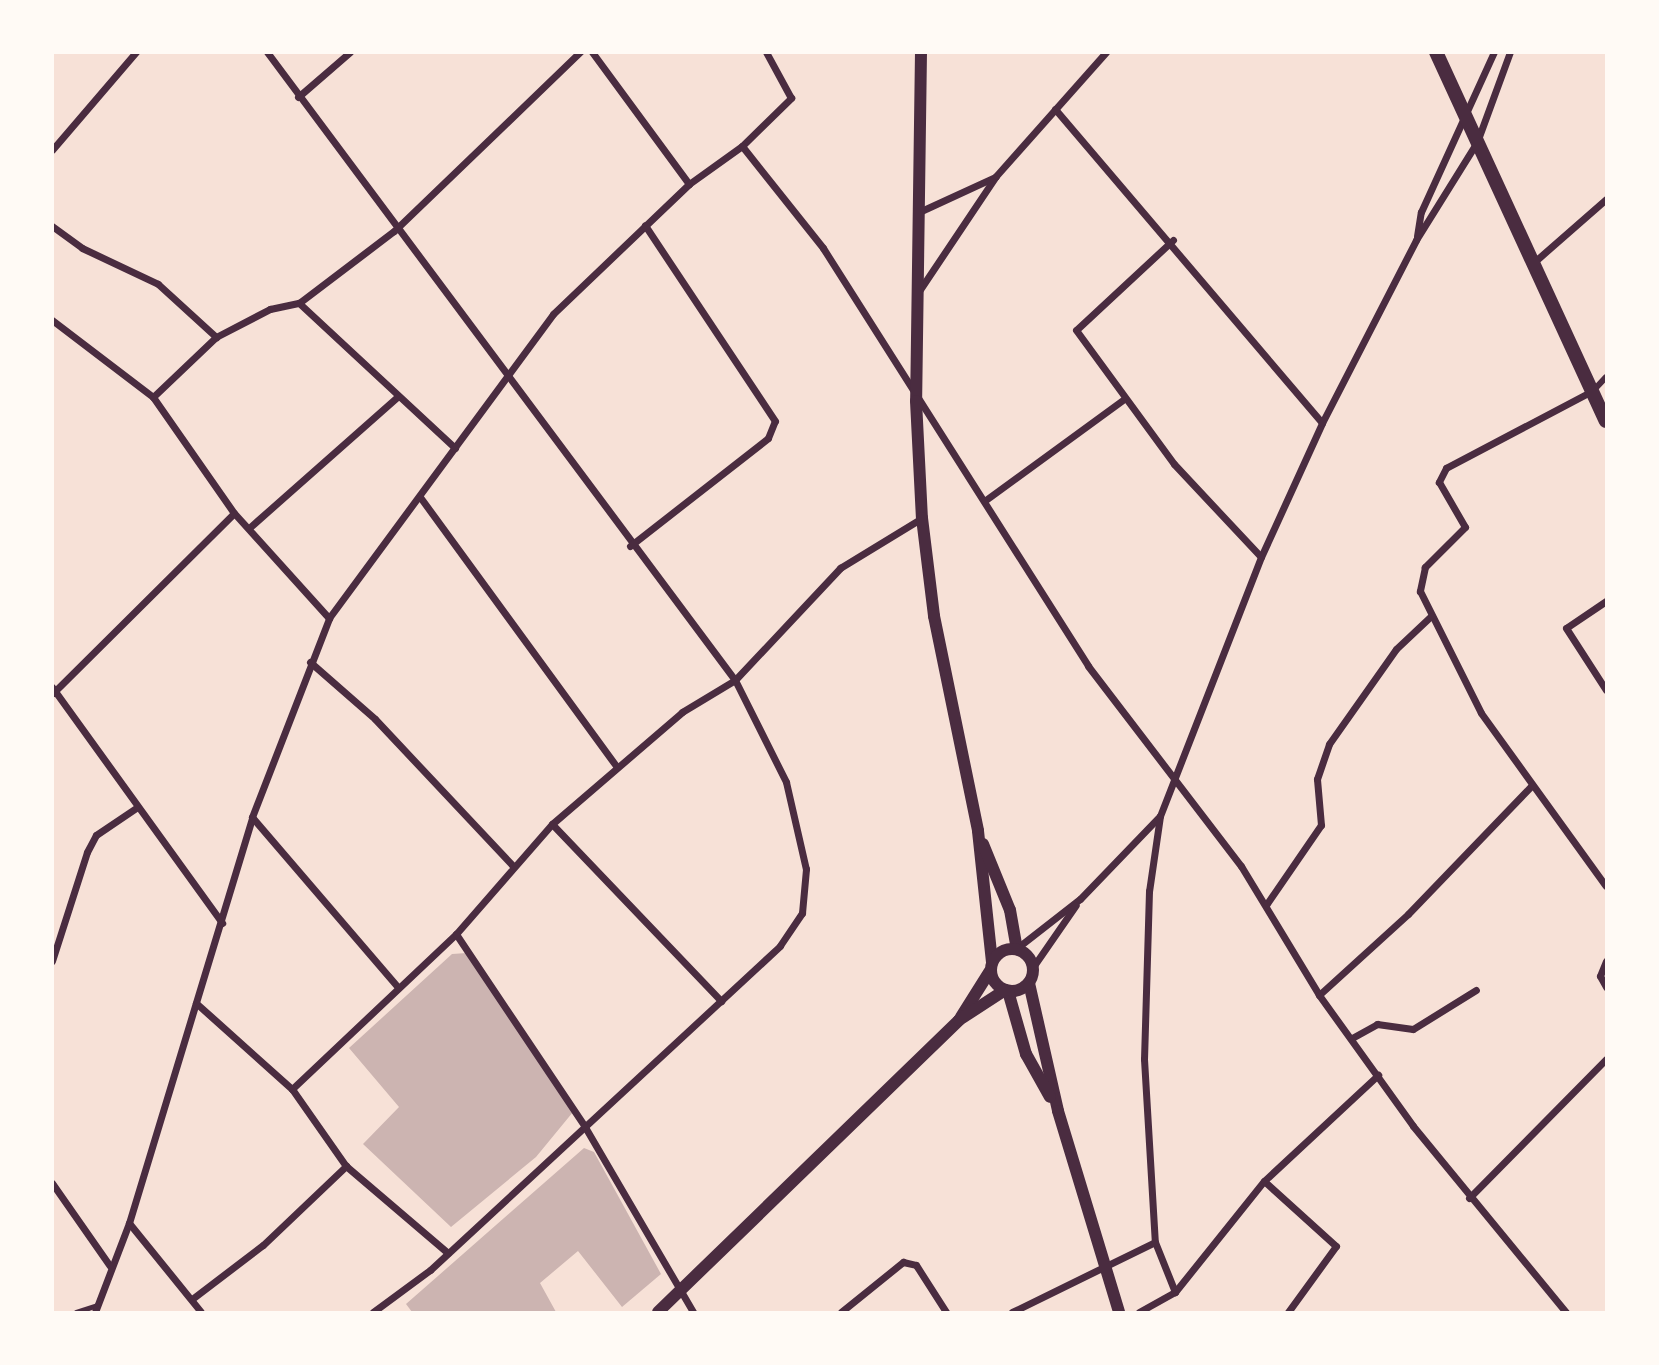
<!DOCTYPE html>
<html>
<head>
<meta charset="utf-8">
<style>
	body { margin:0 }
	#map { position:relative; width:1659px; height:1365px; overflow:hidden; background:#f7e1d7; font-family:"Varela Round",sans-serif }
	div>[style] { position:absolute }
	.building>* { inset:0; background:#ccb4b1 }
	.service>* { height:5px; margin:-2.5px; padding:0 2.5px; transform-origin:2.5px; border-radius:2.5px; background:#4a2c40 }
	.pedestrian>* { height:6px; margin:-3px; padding:0 3px; transform-origin:3px; border-radius:3px; background:#4a2c40 }
	.minor>* { height:7px; margin:-3.5px; padding:0 3.5px; transform-origin:3.5px; border-radius:3.5px; background:#4a2c40 }
	.tertiary>* { height:12px; margin:-6px; padding:0 6px; transform-origin:6px; border-radius:6px; background:#4a2c40 }
	.tertiary>.ring { margin:-6px; padding:0; box-sizing:content-box; background:none; border:12px solid #4a2c40; border-radius:50% }
	.secondary>* { height:14px; margin:-7px; padding:0 7px; transform-origin:7px; border-radius:7px; background:#4a2c40 }
	span { translate:-50% -50%; white-space:nowrap; text-align:center; line-height:1.15; -webkit-text-stroke:6px #fffaf5; paint-order:stroke }
	.frame { position:absolute; inset:0; border:54px solid #fffaf5; pointer-events:none }
</style>
</head>
<body>
<div id="map">
	<div class="building">
		<i style="clip-path:polygon(467px 953px,573px 1112px,536px 1157px,451px 1227px,363px 1144px,399px 1107px,349px 1048px,452px 954px)"></i>
		<i style="clip-path:polygon(584px 1148px,594px 1152px,661px 1274px,622px 1307px,578px 1251px,540px 1283px,556px 1312px,412px 1312px,406px 1304px)"></i>
	</div>
	<div class="service">
		<i style="left:76px;top:1312px;width:22px;rotate:-18deg"></i>
	</div>
	<div class="pedestrian">
		<i style="left:1593px;top:391px;width:19px;rotate:-47deg"></i>
	</div>
	<div class="minor">
		<i style="left:267px;top:52px;width:783px;rotate:53.31deg"></i>
		<i style="left:735px;top:680px;width:114px;rotate:63.4deg"></i>
		<i style="left:786px;top:782px;width:89px;rotate:77.1deg"></i>
		<i style="left:806px;top:869px;width:44px;rotate:95.2deg"></i>
		<i style="left:802px;top:913px;width:40px;rotate:124deg"></i>
		<i style="left:780px;top:946px;width:477px;rotate:137.2deg"></i>
		<i style="left:430px;top:1270px;width:71px;rotate:143.6deg"></i>
		<i style="left:592px;top:52px;width:164px;rotate:53.7deg"></i>
		<i style="left:298px;top:97px;width:69px;rotate:-40.9deg"></i>
		<i style="left:1055px;top:109px;width:412px;rotate:49.6deg"></i>
		<i style="left:742px;top:146px;width:69px;rotate:-44.4deg"></i>
		<i style="left:791px;top:98px;width:52px;rotate:-118.5deg"></i>
		<i style="left:52px;top:150px;width:129px;rotate:-49.4deg"></i>
		<i style="left:919px;top:212px;width:84px;rotate:-24.7deg"></i>
		<i style="left:52px;top:226px;width:37px;rotate:36deg"></i>
		<i style="left:82px;top:248px;width:84px;rotate:25.3deg"></i>
		<i style="left:158px;top:284px;width:79px;rotate:42.4deg"></i>
		<i style="left:1417px;top:236px;width:24px;rotate:-81deg"></i>
		<i style="left:1421px;top:212px;width:176px;rotate:-65.5deg"></i>
		<i style="left:1173px;top:240px;width:132px;rotate:137.1deg"></i>
		<i style="left:1076px;top:330px;width:166px;rotate:53.8deg"></i>
		<i style="left:1174px;top:464px;width:127px;rotate:46.9deg"></i>
		<i style="left:1533px;top:263px;width:97px;rotate:-41.2deg"></i>
		<i style="left:919px;top:291px;width:138px;rotate:-56.2deg"></i>
		<i style="left:996px;top:176px;width:166px;rotate:-48.4deg"></i>
		<i style="left:299px;top:303px;width:213px;rotate:42.9deg"></i>
		<i style="left:52px;top:320px;width:127px;rotate:37.3deg"></i>
		<i style="left:153px;top:397px;width:141px;rotate:55.1deg"></i>
		<i style="left:234px;top:513px;width:142px;rotate:47.9deg"></i>
		<i style="left:1592px;top:391px;width:165px;rotate:152.2deg"></i>
		<i style="left:1446px;top:468px;width:16px;rotate:117deg"></i>
		<i style="left:1439px;top:482px;width:52px;rotate:60deg"></i>
		<i style="left:1465px;top:527px;width:57px;rotate:135deg"></i>
		<i style="left:1425px;top:567px;width:25px;rotate:102deg"></i>
		<i style="left:1420px;top:591px;width:136px;rotate:63.4deg"></i>
		<i style="left:1481px;top:713px;width:213px;rotate:54.2deg"></i>
		<i style="left:153px;top:397px;width:87px;rotate:-43.6deg"></i>
		<i style="left:216px;top:337px;width:61px;rotate:-27.4deg"></i>
		<i style="left:270px;top:309px;width:30px;rotate:-12deg"></i>
		<i style="left:299px;top:303px;width:119px;rotate:-37.2deg"></i>
		<i style="left:394px;top:231px;width:258px;rotate:-43.9deg"></i>
		<i style="left:420px;top:497px;width:333px;rotate:53.9deg"></i>
		<i style="left:987px;top:499px;width:168px;rotate:-36.1deg"></i>
		<i style="left:249px;top:528px;width:198px;rotate:-41.5deg"></i>
		<i style="left:630px;top:546px;width:175px;rotate:-38deg"></i>
		<i style="left:768px;top:438px;width:18px;rotate:-68deg"></i>
		<i style="left:775px;top:421px;width:235px;rotate:-123.6deg"></i>
		<i style="left:1606px;top:601px;width:48px;rotate:146deg"></i>
		<i style="left:1566px;top:628px;width:74px;rotate:57.2deg"></i>
		<i style="left:310px;top:662px;width:86px;rotate:41.2deg"></i>
		<i style="left:375px;top:719px;width:202px;rotate:46.8deg"></i>
		<i style="left:52px;top:687px;width:291px;rotate:54.2deg"></i>
		<i style="left:53px;top:693px;width:255px;rotate:-44.8deg"></i>
		<i style="left:1160px;top:816px;width:76px;rotate:98.3deg"></i>
		<i style="left:1149px;top:891px;width:168px;rotate:91.7deg"></i>
		<i style="left:1144px;top:1059px;width:183px;rotate:86.6deg"></i>
		<i style="left:1155px;top:1242px;width:54px;rotate:68.2deg"></i>
		<i style="left:252px;top:817px;width:223px;rotate:49.4deg"></i>
		<i style="left:552px;top:824px;width:245px;rotate:46.3deg"></i>
		<i style="left:1266px;top:905px;width:97px;rotate:-55.5deg"></i>
		<i style="left:1321px;top:825px;width:46px;rotate:-95deg"></i>
		<i style="left:1317px;top:779px;width:37px;rotate:-71deg"></i>
		<i style="left:1329px;top:744px;width:116px;rotate:-54.8deg"></i>
		<i style="left:1396px;top:649px;width:47px;rotate:-43.3deg"></i>
		<i style="left:456px;top:934px;width:232px;rotate:56.2deg"></i>
		<i style="left:585px;top:1127px;width:214px;rotate:59.7deg"></i>
		<i style="left:1017px;top:948px;width:80px;rotate:-37.9deg"></i>
		<i style="left:1080px;top:899px;width:115px;rotate:-46.1deg"></i>
		<i style="left:1160px;top:816px;width:278px;rotate:-68.7deg"></i>
		<i style="left:1261px;top:557px;width:147px;rotate:-65.5deg"></i>
		<i style="left:1322px;top:423px;width:206px;rotate:-62.8deg"></i>
		<i style="left:1416px;top:240px;width:115px;rotate:-58.1deg"></i>
		<i style="left:1477px;top:142px;width:96px;rotate:-69.9deg"></i>
		<i style="left:52px;top:961px;width:114px;rotate:-72.2deg"></i>
		<i style="left:87px;top:852px;width:19px;rotate:-62deg"></i>
		<i style="left:96px;top:835px;width:48px;rotate:-34deg"></i>
		<i style="left:1606px;top:961px;width:16px;rotate:112deg"></i>
		<i style="left:1600px;top:976px;width:13px;rotate:61deg"></i>
		<i style="left:1033px;top:967px;width:75px;rotate:-55.3deg"></i>
		<i style="left:1319px;top:995px;width:120px;rotate:-42.3deg"></i>
		<i style="left:1408px;top:914px;width:179px;rotate:-46.1deg"></i>
		<i style="left:196px;top:1003px;width:129px;rotate:41.9deg"></i>
		<i style="left:292px;top:1089px;width:94px;rotate:55deg"></i>
		<i style="left:346px;top:1166px;width:134px;rotate:40.5deg"></i>
		<i style="left:1352px;top:1038px;width:29px;rotate:-29deg"></i>
		<i style="left:1377px;top:1024px;width:36px;rotate:8deg"></i>
		<i style="left:1413px;top:1029px;width:74px;rotate:-31.8deg"></i>
		<i style="left:292px;top:1089px;width:226px;rotate:-43.4deg"></i>
		<i style="left:456px;top:934px;width:146px;rotate:-48.9deg"></i>
		<i style="left:552px;top:824px;width:172px;rotate:-40.7deg"></i>
		<i style="left:682px;top:712px;width:62px;rotate:-31.1deg"></i>
		<i style="left:735px;top:680px;width:154px;rotate:-46.8deg"></i>
		<i style="left:840px;top:568px;width:96px;rotate:-31.4deg"></i>
		<i style="left:1264px;top:1181px;width:97px;rotate:42.1deg"></i>
		<i style="left:1336px;top:1246px;width:82px;rotate:126deg"></i>
		<i style="left:52px;top:1183px;width:101px;rotate:55.1deg"></i>
		<i style="left:1469px;top:1198px;width:195px;rotate:-45.4deg"></i>
		<i style="left:129px;top:1223px;width:114px;rotate:51deg"></i>
		<i style="left:192px;top:1299px;width:89px;rotate:-37.3deg"></i>
		<i style="left:263px;top:1245px;width:115px;rotate:-43.6deg"></i>
		<i style="left:95px;top:1312px;width:95px;rotate:-69.1deg"></i>
		<i style="left:129px;top:1223px;width:424px;rotate:-73.1deg"></i>
		<i style="left:252px;top:817px;width:213px;rotate:-68.8deg"></i>
		<i style="left:329px;top:618px;width:378px;rotate:-53.6deg"></i>
		<i style="left:553px;top:314px;width:188px;rotate:-43.7deg"></i>
		<i style="left:689px;top:184px;width:65px;rotate:-35.6deg"></i>
		<i style="left:742px;top:146px;width:130px;rotate:51.5deg"></i>
		<i style="left:823px;top:248px;width:495px;rotate:57.6deg"></i>
		<i style="left:1088px;top:666px;width:252px;rotate:52.6deg"></i>
		<i style="left:1241px;top:866px;width:151px;rotate:58.8deg"></i>
		<i style="left:1319px;top:995px;width:161px;rotate:54.3deg"></i>
		<i style="left:1413px;top:1126px;width:241px;rotate:50.6deg"></i>
		<i style="left:841px;top:1312px;width:80px;rotate:-38.9deg"></i>
		<i style="left:903px;top:1262px;width:13px;rotate:13deg"></i>
		<i style="left:916px;top:1265px;width:56px;rotate:57.4deg"></i>
		<i style="left:1012px;top:1312px;width:159px;rotate:-26.1deg"></i>
		<i style="left:1139px;top:1312px;width:41px;rotate:-29.1deg"></i>
		<i style="left:1175px;top:1292px;width:142px;rotate:-51.3deg"></i>
		<i style="left:1264px;top:1181px;width:156px;rotate:-42.9deg"></i>
	</div>
	<div class="tertiary">
		<i style="left:921px;top:52px;width:349px;rotate:90.8deg"></i>
		<i style="left:916px;top:401px;width:117px;rotate:87.1deg"></i>
		<i style="left:922px;top:518px;width:99px;rotate:83deg"></i>
		<i style="left:934px;top:616px;width:219px;rotate:78.4deg"></i>
		<i style="left:978px;top:831px;width:131px;rotate:83.9deg"></i>
		<i style="left:983px;top:844px;width:71px;rotate:67.8deg"></i>
		<i style="left:1010px;top:910px;width:40px;rotate:80deg"></i>
		<i class="ring" style="left:991px;top:949px;width:30px;height:30px"></i>
		<i style="left:1029px;top:983px;width:131px;rotate:77.2deg"></i>
		<i style="left:1058px;top:1111px;width:210px;rotate:73.1deg"></i>
		<i style="left:1008px;top:991px;width:66px;rotate:74.1deg"></i>
		<i style="left:1026px;top:1054px;width:49px;rotate:60.8deg"></i>
		<i style="left:961px;top:1017px;width:54px;rotate:-57.8deg"></i>
		<i style="left:658px;top:1312px;width:419px;rotate:-44.1deg"></i>
		<i style="left:959px;top:1020px;width:55px;rotate:-33.1deg"></i>
	</div>
	<div class="secondary">
		<i style="left:1436px;top:52px;width:406px;rotate:65.3deg"></i>
	</div>
	<div class="frame"></div>
</div>
</body>
</html>
